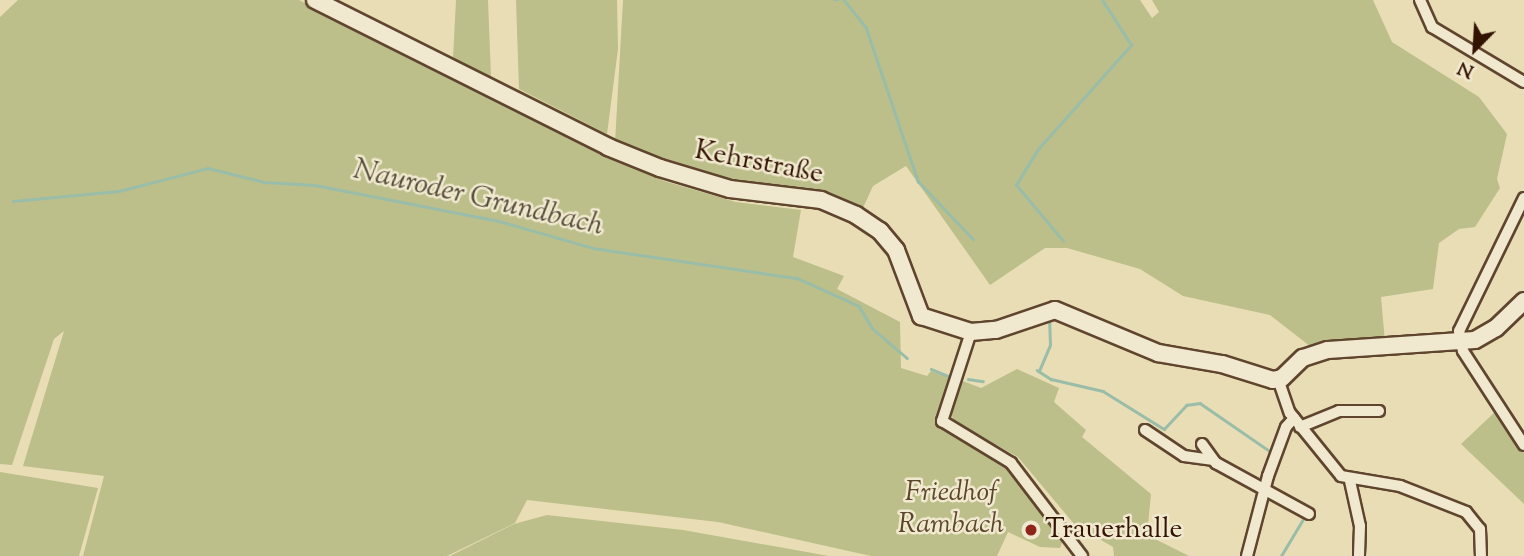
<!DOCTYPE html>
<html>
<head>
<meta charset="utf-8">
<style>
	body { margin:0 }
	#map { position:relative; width:1524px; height:556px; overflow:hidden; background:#e9ddb5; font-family:"Sorts Mill Goudy",serif }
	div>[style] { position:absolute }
	.green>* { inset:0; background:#bcbf8a }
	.stream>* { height:2.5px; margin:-1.25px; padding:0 1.25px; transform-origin:1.25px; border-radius:1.25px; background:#99bda8 }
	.roads { filter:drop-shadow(2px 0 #60452e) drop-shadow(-2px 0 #60452e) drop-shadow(0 2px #60452e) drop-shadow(0 -2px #60452e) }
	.street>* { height:10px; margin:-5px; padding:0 5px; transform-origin:5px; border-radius:5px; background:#f1e9cf }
	.secondary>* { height:16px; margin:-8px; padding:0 8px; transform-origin:8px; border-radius:8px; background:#f1e9cf }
	.dots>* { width:19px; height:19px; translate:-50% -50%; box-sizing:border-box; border:4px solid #f1e9cf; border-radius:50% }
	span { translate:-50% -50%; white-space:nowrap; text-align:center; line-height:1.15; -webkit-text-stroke:5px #f1e9cf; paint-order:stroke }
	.street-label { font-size:28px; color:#321201 }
	.park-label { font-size:28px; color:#5b462a; font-style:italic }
	.poi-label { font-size:28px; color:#321201 }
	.left { translate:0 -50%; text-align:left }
	.water-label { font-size:30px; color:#564e3b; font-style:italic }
	.north { position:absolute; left:1440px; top:14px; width:70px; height:70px; -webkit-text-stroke:5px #f1e9cf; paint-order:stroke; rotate:204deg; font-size:19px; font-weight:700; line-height:28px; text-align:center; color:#321201 }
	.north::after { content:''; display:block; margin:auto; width:24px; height:32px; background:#321201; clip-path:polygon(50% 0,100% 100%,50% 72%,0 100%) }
</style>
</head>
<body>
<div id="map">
	<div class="green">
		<i style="clip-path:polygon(18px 0,299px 0,664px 181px,736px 202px,801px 210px,793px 257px,844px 276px,837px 289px,900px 322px,901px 368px,927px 376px,931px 371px,949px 377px,936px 426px,1009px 464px,1064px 538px,1060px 548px,1040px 547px,1008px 532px,997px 556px,871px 556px,718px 522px,527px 500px,515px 523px,447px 556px,83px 556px,104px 476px,23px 466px,64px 331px,54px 339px,12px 465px,0 464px,0 17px)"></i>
		<i style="clip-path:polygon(456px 0,488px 0,491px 77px,453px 58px)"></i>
		<i style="clip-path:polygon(516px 0,617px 0,618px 49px,607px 134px,519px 89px)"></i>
		<i style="clip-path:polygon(623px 0,1140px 0,1152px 18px,1159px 12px,1152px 0,1373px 0,1392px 42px,1479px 97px,1507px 134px,1497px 179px,1500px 188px,1475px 227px,1459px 229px,1439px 243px,1433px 289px,1381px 297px,1385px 342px,1311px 347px,1270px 315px,1183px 296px,1140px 269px,1067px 248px,1045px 248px,990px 285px,906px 166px,873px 186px,862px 210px,823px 194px,688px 171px,615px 143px)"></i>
		<i style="clip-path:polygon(1017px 369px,1059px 388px,1054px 402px,1086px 430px,1082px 437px,1151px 494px,1147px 535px,1189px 556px,1114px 556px,1113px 547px,1075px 525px,1018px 457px,954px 421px,950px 411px,960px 380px,981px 388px)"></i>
		<i style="clip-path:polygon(1496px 411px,1524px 452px,1524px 504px,1461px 444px)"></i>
		<i style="clip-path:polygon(0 472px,98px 488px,79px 556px,0 556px)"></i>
		<i style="clip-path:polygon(547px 515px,683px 530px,829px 556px,450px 556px,514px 524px)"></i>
	</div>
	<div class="stream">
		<i style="left:834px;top:0;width:4px"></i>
		<i style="left:844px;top:0;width:35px;rotate:51deg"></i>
		<i style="left:866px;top:27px;width:163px;rotate:71.3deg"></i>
		<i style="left:918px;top:181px;width:80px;rotate:46.5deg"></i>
		<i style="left:13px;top:201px;width:106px;rotate:-5.4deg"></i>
		<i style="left:119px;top:191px;width:92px;rotate:-14.5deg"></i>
		<i style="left:208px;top:168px;width:58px;rotate:14deg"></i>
		<i style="left:264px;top:182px;width:51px;rotate:3.4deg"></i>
		<i style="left:315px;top:185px;width:187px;rotate:11.1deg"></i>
		<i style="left:499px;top:221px;width:98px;rotate:16deg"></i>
		<i style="left:593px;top:248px;width:206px;rotate:8.4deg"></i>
		<i style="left:797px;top:278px;width:68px;rotate:24.3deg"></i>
		<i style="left:859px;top:306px;width:26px;rotate:59deg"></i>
		<i style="left:872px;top:328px;width:46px;rotate:40.6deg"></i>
		<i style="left:1063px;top:241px;width:73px;rotate:-130deg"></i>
		<i style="left:1016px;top:185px;width:42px;rotate:-58.6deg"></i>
		<i style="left:1038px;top:149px;width:140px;rotate:-48.2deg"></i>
		<i style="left:1131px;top:45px;width:54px;rotate:-122.8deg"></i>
		<i style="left:931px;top:369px;width:22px;rotate:22deg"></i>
		<i style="left:1037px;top:370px;width:17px;rotate:33deg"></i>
		<i style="left:1051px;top:379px;width:53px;rotate:13deg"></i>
		<i style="left:1103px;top:391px;width:72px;rotate:31.9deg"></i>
		<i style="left:1164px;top:429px;width:33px;rotate:-47deg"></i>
		<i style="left:1186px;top:405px;width:14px;rotate:-8deg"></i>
		<i style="left:1200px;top:403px;width:86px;rotate:34.6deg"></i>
		<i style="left:1039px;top:371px;width:28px;rotate:-67deg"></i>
		<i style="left:1050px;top:345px;width:28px;rotate:-92deg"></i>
		<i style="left:968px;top:379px;width:15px;rotate:8deg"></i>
		<i style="left:1281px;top:556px;width:41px;rotate:-59deg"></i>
	</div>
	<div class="roads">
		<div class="street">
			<i style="left:1420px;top:0;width:30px;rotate:66deg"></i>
			<i style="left:1432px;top:27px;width:107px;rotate:30.9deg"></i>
			<i style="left:1524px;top:198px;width:148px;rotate:116deg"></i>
			<i style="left:1459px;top:331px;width:20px;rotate:79deg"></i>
			<i style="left:1463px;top:351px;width:112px;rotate:57deg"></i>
			<i style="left:971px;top:332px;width:94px;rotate:108deg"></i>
			<i style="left:942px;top:421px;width:81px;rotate:31.3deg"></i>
			<i style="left:1011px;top:463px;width:117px;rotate:52.6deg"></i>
			<i style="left:1278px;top:379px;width:36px;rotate:71deg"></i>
			<i style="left:1290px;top:413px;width:81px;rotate:51deg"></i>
			<i style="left:1341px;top:476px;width:60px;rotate:9.6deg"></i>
			<i style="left:1400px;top:486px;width:71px;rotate:21.5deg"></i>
			<i style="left:1466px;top:512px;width:22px;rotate:51deg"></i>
			<i style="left:1480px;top:529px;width:27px;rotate:88deg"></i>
			<i style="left:1300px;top:427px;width:42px;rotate:-22.3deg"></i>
			<i style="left:1339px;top:411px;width:40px"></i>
			<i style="left:1145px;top:430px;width:47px;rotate:33.7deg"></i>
			<i style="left:1184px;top:456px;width:28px;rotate:8deg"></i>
			<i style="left:1202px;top:444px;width:24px;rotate:54deg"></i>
			<i style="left:1216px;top:463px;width:106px;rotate:28.7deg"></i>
			<i style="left:1350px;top:481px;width:46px;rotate:77.5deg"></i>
			<i style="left:1360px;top:526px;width:30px;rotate:92deg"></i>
			<i style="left:1247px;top:556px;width:83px;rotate:-75.3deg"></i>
			<i style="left:1268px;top:476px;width:52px;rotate:-69.8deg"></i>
			<i style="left:1286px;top:427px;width:12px;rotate:-48deg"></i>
		</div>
		<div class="secondary">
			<i style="left:315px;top:0;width:328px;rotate:26.6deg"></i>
			<i style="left:608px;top:147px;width:56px;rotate:22deg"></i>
			<i style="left:660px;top:168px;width:73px;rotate:16.7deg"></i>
			<i style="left:730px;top:189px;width:92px;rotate:6.9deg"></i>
			<i style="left:821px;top:200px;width:38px;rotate:23deg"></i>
			<i style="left:856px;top:215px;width:29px;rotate:34deg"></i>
			<i style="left:880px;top:231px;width:25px;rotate:50deg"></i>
			<i style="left:896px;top:250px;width:71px;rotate:69.3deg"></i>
			<i style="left:921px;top:316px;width:52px;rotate:17.7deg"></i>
			<i style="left:971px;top:332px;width:25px;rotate:-5deg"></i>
			<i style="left:996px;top:330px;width:62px;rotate:-18.7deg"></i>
			<i style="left:1055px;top:310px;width:112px;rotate:22.7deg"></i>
			<i style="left:1158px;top:353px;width:65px;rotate:9.8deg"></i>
			<i style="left:1222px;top:364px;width:53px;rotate:17.4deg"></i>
			<i style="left:1273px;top:380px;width:9px;rotate:-13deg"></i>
			<i style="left:1282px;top:378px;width:29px;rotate:-44deg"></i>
			<i style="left:1303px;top:358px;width:26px;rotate:-18deg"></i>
			<i style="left:1328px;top:350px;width:147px;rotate:-3.9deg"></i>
			<i style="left:1475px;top:340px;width:24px;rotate:-30deg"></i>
			<i style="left:1496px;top:328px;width:39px;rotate:-44deg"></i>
		</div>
	</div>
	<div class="dots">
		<i style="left:1031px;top:530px;background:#8f2418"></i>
	</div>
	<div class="street-label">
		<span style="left:759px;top:163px;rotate:11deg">Kehrstraße</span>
	</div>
	<div class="park-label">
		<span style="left:951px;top:509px">Friedhof<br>Rambach</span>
	</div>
	<div class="poi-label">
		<span class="left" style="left:1045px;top:530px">Trauerhalle</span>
	</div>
	<div class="water-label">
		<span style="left:478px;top:199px;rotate:13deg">Nauroder Grundbach</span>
	</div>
	<div class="north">N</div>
</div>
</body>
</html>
